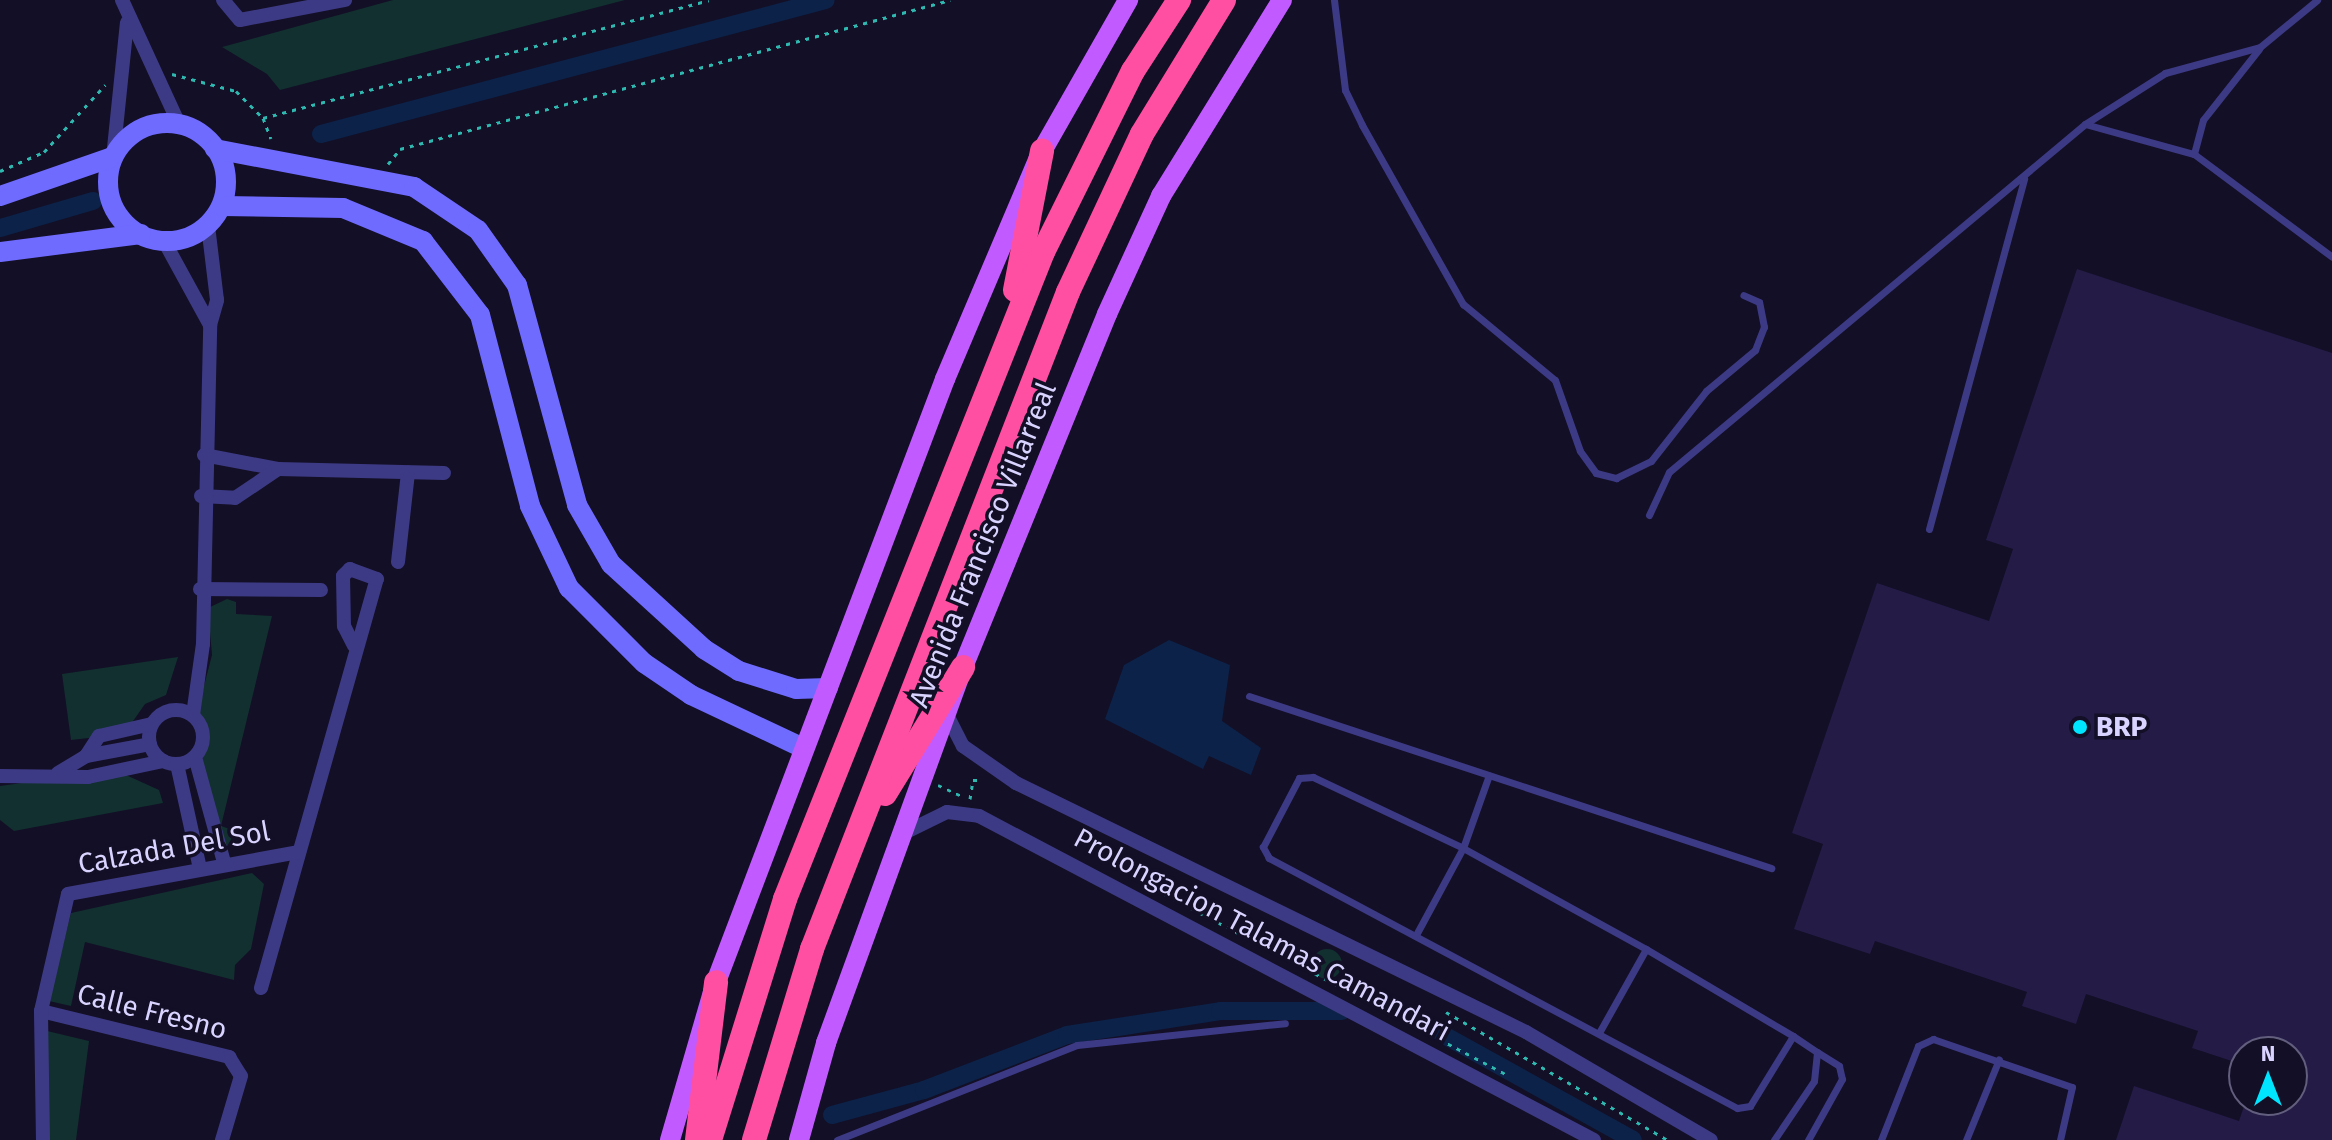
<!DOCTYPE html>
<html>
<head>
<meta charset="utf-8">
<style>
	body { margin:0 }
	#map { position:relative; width:2332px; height:1140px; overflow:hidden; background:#130f26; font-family:"Fira Sans",sans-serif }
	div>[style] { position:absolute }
	.green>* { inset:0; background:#12302f }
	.round { border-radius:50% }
	.water>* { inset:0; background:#0c2248 }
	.canal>* { height:18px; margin:-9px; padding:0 9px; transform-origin:9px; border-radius:9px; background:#0c2248 }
	.building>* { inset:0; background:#241b47 }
	.path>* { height:3px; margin-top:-1.5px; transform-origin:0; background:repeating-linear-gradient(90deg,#2fb8b0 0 4px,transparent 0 10px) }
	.lane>* { height:7px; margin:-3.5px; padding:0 3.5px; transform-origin:3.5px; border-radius:3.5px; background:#3d3a85 }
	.street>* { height:14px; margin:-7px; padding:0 7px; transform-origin:7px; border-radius:7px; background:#3d3a85 }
	.street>.ring { margin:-7px; padding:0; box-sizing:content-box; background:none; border:14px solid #3d3a85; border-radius:50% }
	.secondary>* { height:20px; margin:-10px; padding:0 10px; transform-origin:10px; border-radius:10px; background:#6f6bff }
	.secondary>.ring { margin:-10px; padding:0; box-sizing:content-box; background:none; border:20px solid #6f6bff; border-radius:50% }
	.primary>* { height:20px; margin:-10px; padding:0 10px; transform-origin:10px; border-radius:10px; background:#c25bff }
	.highway>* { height:24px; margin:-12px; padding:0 12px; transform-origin:12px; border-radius:12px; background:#ff4fa3 }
	.dots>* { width:22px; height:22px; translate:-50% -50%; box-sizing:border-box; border:4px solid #130f26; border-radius:50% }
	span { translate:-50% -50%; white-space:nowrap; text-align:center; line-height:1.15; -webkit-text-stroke:7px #130f26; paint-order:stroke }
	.street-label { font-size:28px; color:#d9d4ff }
	.poi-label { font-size:28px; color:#d9d4ff; font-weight:700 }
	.left { translate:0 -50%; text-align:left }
	.north { position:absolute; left:2228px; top:1036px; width:80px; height:80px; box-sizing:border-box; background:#130f26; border:2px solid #625e7d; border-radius:50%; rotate:0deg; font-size:22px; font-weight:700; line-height:32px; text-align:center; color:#d9d4ff }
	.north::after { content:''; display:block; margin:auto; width:28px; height:36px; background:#00e5ff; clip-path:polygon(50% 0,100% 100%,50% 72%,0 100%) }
</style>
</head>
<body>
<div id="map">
	<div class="green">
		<i style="clip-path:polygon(393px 0,625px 0,280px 90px,267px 74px,222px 47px)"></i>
		<i style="clip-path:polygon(227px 599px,236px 602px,236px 614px,272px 616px,221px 826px,263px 840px,221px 847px,200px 759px,206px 733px,198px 709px,212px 655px,208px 608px)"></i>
		<i style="clip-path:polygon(178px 657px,166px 695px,145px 704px,124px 734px,71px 740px,62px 674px)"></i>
		<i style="clip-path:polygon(115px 770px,159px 790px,163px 803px,14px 831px,0 820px,0 786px)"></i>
		<i style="clip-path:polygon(252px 873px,264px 884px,251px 949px,235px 965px,234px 980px,85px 942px,71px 1006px,49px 1001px,71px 913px)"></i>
		<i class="round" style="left:1312px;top:949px;width:30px;height:30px"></i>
		<i style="clip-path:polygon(43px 1030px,89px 1041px,76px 1140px,49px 1140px)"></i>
	</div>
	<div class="water">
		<i style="clip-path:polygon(1169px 640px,1230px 665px,1222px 721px,1261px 748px,1251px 775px,1209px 756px,1203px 769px,1105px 719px,1124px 665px)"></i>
	</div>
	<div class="canal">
		<i style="left:321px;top:134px;width:522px;rotate:-14.86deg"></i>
		<i style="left:0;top:228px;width:97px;rotate:-16.2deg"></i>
		<i style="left:1442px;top:1034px;width:218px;rotate:29deg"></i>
		<i style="left:832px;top:1115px;width:95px;rotate:-15.2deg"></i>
		<i style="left:924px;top:1090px;width:153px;rotate:-21deg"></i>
		<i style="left:1067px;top:1035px;width:155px;rotate:-8.9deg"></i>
		<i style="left:1220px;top:1011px;width:122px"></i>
	</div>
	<div class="building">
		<i style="clip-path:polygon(2077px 269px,2332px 353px,2332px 1140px,2116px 1140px,2134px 1086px,2239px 1121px,2246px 1100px,2292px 1100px,2292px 1052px,2244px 1052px,2244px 1065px,2192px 1048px,2198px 1031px,2086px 994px,2076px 1024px,2022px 1006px,2027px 992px,1875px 941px,1870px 954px,1794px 929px,1823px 844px,1792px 833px,1877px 583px,1989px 621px,2013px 549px,1986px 540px)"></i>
	</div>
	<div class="path">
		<i style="left:172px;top:74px;width:66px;rotate:14.9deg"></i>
		<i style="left:236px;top:91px;width:38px;rotate:45deg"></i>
		<i style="left:263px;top:118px;width:22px;rotate:69deg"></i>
		<i style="left:263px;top:118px;width:461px;rotate:-14.8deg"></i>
		<i style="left:388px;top:164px;width:19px;rotate:-51deg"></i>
		<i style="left:400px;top:149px;width:570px;rotate:-15.16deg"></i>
		<i style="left:0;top:171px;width:48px;rotate:-23.4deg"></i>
		<i style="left:44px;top:152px;width:91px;rotate:-47.7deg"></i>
		<i style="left:938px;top:785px;width:29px;rotate:25deg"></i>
		<i style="left:970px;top:799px;width:19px;rotate:-81deg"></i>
		<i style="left:973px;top:780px;width:9px"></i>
		<i style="left:1147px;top:885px;width:408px;rotate:27.8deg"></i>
		<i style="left:1446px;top:1012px;width:256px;rotate:30deg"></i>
	</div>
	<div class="lane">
		<i style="left:1334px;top:0;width:91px;rotate:83deg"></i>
		<i style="left:1345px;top:90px;width:39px;rotate:64deg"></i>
		<i style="left:1362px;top:125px;width:206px;rotate:60.6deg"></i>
		<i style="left:1463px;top:304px;width:119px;rotate:39.6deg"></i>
		<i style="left:1555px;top:380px;width:75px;rotate:70.6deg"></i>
		<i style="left:1580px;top:451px;width:27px;rotate:54deg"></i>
		<i style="left:1596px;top:473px;width:21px;rotate:14deg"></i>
		<i style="left:1616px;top:478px;width:39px;rotate:-26deg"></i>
		<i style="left:1651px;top:461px;width:89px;rotate:-51.8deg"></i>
		<i style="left:1706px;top:391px;width:64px;rotate:-39.9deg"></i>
		<i style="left:1755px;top:350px;width:25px;rotate:-69deg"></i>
		<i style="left:1764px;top:327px;width:25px;rotate:-101deg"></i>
		<i style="left:1759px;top:302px;width:17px;rotate:-156deg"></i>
		<i style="left:2259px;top:49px;width:90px;rotate:128.3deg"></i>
		<i style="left:2203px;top:120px;width:35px;rotate:105deg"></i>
		<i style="left:2194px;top:154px;width:172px;rotate:36.7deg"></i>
		<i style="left:2085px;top:124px;width:113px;rotate:15.4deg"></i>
		<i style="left:1649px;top:515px;width:47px;rotate:-65.1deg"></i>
		<i style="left:1669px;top:472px;width:542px;rotate:-39.91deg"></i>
		<i style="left:2085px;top:124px;width:95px;rotate:-32.5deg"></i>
		<i style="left:2165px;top:73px;width:98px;rotate:-15.3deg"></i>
		<i style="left:2260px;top:47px;width:74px;rotate:-39.5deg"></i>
		<i style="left:1929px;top:529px;width:363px;rotate:-74.8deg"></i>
		<i style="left:1249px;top:696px;width:550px;rotate:18.24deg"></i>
		<i style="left:1417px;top:933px;width:97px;rotate:-61.6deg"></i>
		<i style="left:1463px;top:848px;width:77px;rotate:-70.4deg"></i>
		<i style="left:1600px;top:1031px;width:94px;rotate:-60.7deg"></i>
		<i style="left:1793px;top:1036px;width:82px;rotate:121.6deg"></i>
		<i style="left:1750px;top:1106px;width:13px;rotate:171deg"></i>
		<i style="left:1737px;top:1108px;width:531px;rotate:-151.89deg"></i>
		<i style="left:1269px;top:858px;width:13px;rotate:-119deg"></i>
		<i style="left:1263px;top:847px;width:78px;rotate:-62.4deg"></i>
		<i style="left:1299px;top:778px;width:14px;rotate:-4deg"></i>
		<i style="left:1313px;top:777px;width:166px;rotate:25.3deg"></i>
		<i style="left:1463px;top:848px;width:209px;rotate:28.9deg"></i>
		<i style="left:1646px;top:949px;width:171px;rotate:30.6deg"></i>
		<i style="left:1793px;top:1036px;width:29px;rotate:34deg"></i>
		<i style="left:837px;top:1140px;width:258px;rotate:-21.6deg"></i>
		<i style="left:1077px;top:1045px;width:209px;rotate:-6deg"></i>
		<i style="left:1774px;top:1140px;width:71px;rotate:-55.9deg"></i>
		<i style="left:1814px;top:1081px;width:29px;rotate:-84deg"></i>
		<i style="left:1817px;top:1052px;width:26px;rotate:32deg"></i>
		<i style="left:1839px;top:1066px;width:13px;rotate:77deg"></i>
		<i style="left:1842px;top:1079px;width:70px;rotate:119.1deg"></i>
		<i style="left:1881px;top:1140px;width:101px;rotate:-68.5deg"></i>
		<i style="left:1918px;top:1046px;width:17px;rotate:-25deg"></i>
		<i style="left:1933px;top:1039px;width:147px;rotate:19.1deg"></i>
		<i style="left:2072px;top:1087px;width:54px;rotate:102.8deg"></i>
		<i style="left:1966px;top:1140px;width:87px;rotate:-67.8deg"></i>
	</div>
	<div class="street">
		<i style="left:122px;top:0;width:136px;rotate:65.3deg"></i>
		<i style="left:223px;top:0;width:26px;rotate:50deg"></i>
		<i style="left:240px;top:20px;width:107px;rotate:-10.8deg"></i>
		<i style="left:114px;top:148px;width:126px;rotate:-84.1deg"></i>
		<i style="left:164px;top:241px;width:96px;rotate:61.3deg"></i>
		<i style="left:204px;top:455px;width:75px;rotate:10.7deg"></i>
		<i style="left:201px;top:496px;width:34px;rotate:3deg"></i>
		<i style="left:235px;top:498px;width:52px;rotate:-34deg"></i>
		<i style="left:278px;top:469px;width:166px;rotate:1.4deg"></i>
		<i style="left:398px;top:562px;width:90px;rotate:-83.6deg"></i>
		<i style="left:200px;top:589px;width:121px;rotate:0.5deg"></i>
		<i class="ring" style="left:149px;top:710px;width:40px;height:40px"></i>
		<i style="left:193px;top:715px;width:72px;rotate:-82deg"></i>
		<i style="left:203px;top:644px;width:319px;rotate:-88.7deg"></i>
		<i style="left:210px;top:325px;width:26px;rotate:-74deg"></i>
		<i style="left:217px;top:300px;width:75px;rotate:-96.9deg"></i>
		<i style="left:947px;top:715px;width:35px;rotate:63deg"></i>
		<i style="left:963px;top:746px;width:65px;rotate:34.9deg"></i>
		<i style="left:1016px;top:783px;width:568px;rotate:26.02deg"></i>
		<i style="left:1526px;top:1032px;width:214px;rotate:30.3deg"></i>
		<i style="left:86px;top:756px;width:24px;rotate:-57deg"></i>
		<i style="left:99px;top:736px;width:54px;rotate:-12.8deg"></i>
		<i style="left:195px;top:757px;width:109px;rotate:74.6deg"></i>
		<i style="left:177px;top:764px;width:107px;rotate:77.6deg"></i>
		<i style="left:58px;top:773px;width:33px;rotate:-31deg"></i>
		<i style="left:86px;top:756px;width:65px;rotate:-10.6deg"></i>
		<i style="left:0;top:776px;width:88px;rotate:0.7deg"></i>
		<i style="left:88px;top:777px;width:77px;rotate:-12deg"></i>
		<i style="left:902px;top:834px;width:50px;rotate:-26.1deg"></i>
		<i style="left:947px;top:812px;width:32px;rotate:7deg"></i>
		<i style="left:979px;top:816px;width:695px;rotate:27.78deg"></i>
		<i style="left:261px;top:988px;width:425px;rotate:-74.2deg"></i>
		<i style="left:377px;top:579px;width:29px;rotate:-160deg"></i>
		<i style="left:350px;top:569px;width:10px;rotate:135deg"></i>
		<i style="left:343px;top:576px;width:50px;rotate:88.9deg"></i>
		<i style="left:344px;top:626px;width:22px;rotate:63deg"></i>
		<i style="left:41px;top:1011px;width:194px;rotate:13.7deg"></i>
		<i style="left:229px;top:1057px;width:22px;rotate:58deg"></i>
		<i style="left:241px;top:1076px;width:67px;rotate:106.5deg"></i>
		<i style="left:43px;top:1140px;width:129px;rotate:-90.9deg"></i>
		<i style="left:41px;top:1011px;width:120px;rotate:-77deg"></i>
		<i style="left:68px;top:894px;width:235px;rotate:-10.3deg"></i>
	</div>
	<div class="secondary">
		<i class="ring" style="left:108px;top:123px;width:98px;height:98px"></i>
		<i style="left:215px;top:149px;width:203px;rotate:10.8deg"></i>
		<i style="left:414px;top:187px;width:77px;rotate:33.9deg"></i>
		<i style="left:478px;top:230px;width:67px;rotate:54.7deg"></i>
		<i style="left:517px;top:285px;width:228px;rotate:74.7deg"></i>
		<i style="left:577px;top:505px;width:68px;rotate:60deg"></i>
		<i style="left:611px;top:564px;width:126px;rotate:42.4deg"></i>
		<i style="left:704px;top:649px;width:41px;rotate:32.2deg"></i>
		<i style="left:739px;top:671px;width:60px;rotate:17.5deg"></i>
		<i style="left:796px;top:689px;width:32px;rotate:-2deg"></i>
		<i style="left:0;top:196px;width:116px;rotate:-19.1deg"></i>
		<i style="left:222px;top:206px;width:121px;rotate:0.9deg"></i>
		<i style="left:343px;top:208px;width:87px;rotate:22.4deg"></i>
		<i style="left:423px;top:241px;width:93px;rotate:52.4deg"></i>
		<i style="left:480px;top:315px;width:197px;rotate:75.3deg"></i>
		<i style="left:530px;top:506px;width:91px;rotate:64.6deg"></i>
		<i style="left:569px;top:588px;width:106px;rotate:45deg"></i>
		<i style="left:644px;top:663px;width:57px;rotate:34.2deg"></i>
		<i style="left:691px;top:695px;width:122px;rotate:25.3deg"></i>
		<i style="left:0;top:252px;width:142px;rotate:-7.3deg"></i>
	</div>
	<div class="primary">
		<i style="left:670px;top:1140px;width:165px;rotate:-73.8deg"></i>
		<i style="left:716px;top:982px;width:645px;rotate:-69.2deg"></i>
		<i style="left:945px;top:379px;width:248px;rotate:-67deg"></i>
		<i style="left:1042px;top:151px;width:174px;rotate:-60.3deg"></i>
		<i style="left:799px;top:1140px;width:101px;rotate:-74.4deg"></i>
		<i style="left:826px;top:1043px;width:400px;rotate:-70deg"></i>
		<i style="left:963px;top:667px;width:381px;rotate:-67.8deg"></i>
		<i style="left:1107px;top:314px;width:130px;rotate:-65.4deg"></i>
		<i style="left:1161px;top:196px;width:230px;rotate:-58.3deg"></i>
	</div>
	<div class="highway">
		<i style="left:1015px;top:290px;width:142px;rotate:-79deg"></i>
		<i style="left:885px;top:794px;width:149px;rotate:-58.4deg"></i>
		<i style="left:697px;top:1140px;width:159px;rotate:-83.1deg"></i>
		<i style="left:710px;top:1140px;width:252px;rotate:-72.7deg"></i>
		<i style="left:785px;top:899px;width:697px;rotate:-68.26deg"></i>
		<i style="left:1043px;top:252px;width:202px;rotate:-63.6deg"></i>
		<i style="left:1133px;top:71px;width:85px;rotate:-57.1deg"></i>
		<i style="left:754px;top:1140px;width:200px;rotate:-73.1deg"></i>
		<i style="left:812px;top:949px;width:705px;rotate:-68.71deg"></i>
		<i style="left:1068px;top:292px;width:174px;rotate:-64.9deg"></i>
		<i style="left:1142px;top:134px;width:157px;rotate:-58.5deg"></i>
	</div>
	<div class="dots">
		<i style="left:2080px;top:727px;background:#00e5ff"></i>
	</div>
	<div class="street-label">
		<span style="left:983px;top:545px;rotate:-68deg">Avenida Francisco Villarreal</span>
		<span style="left:174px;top:848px;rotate:-10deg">Calzada Del Sol</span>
		<span style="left:1262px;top:935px;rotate:28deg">Prolongacion Talamas Camandari</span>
		<span style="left:152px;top:1012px;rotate:14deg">Calle Fresno</span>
	</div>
	<div class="poi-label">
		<span class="left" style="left:2096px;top:727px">BRP</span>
	</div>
	<div class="north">N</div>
</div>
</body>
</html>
